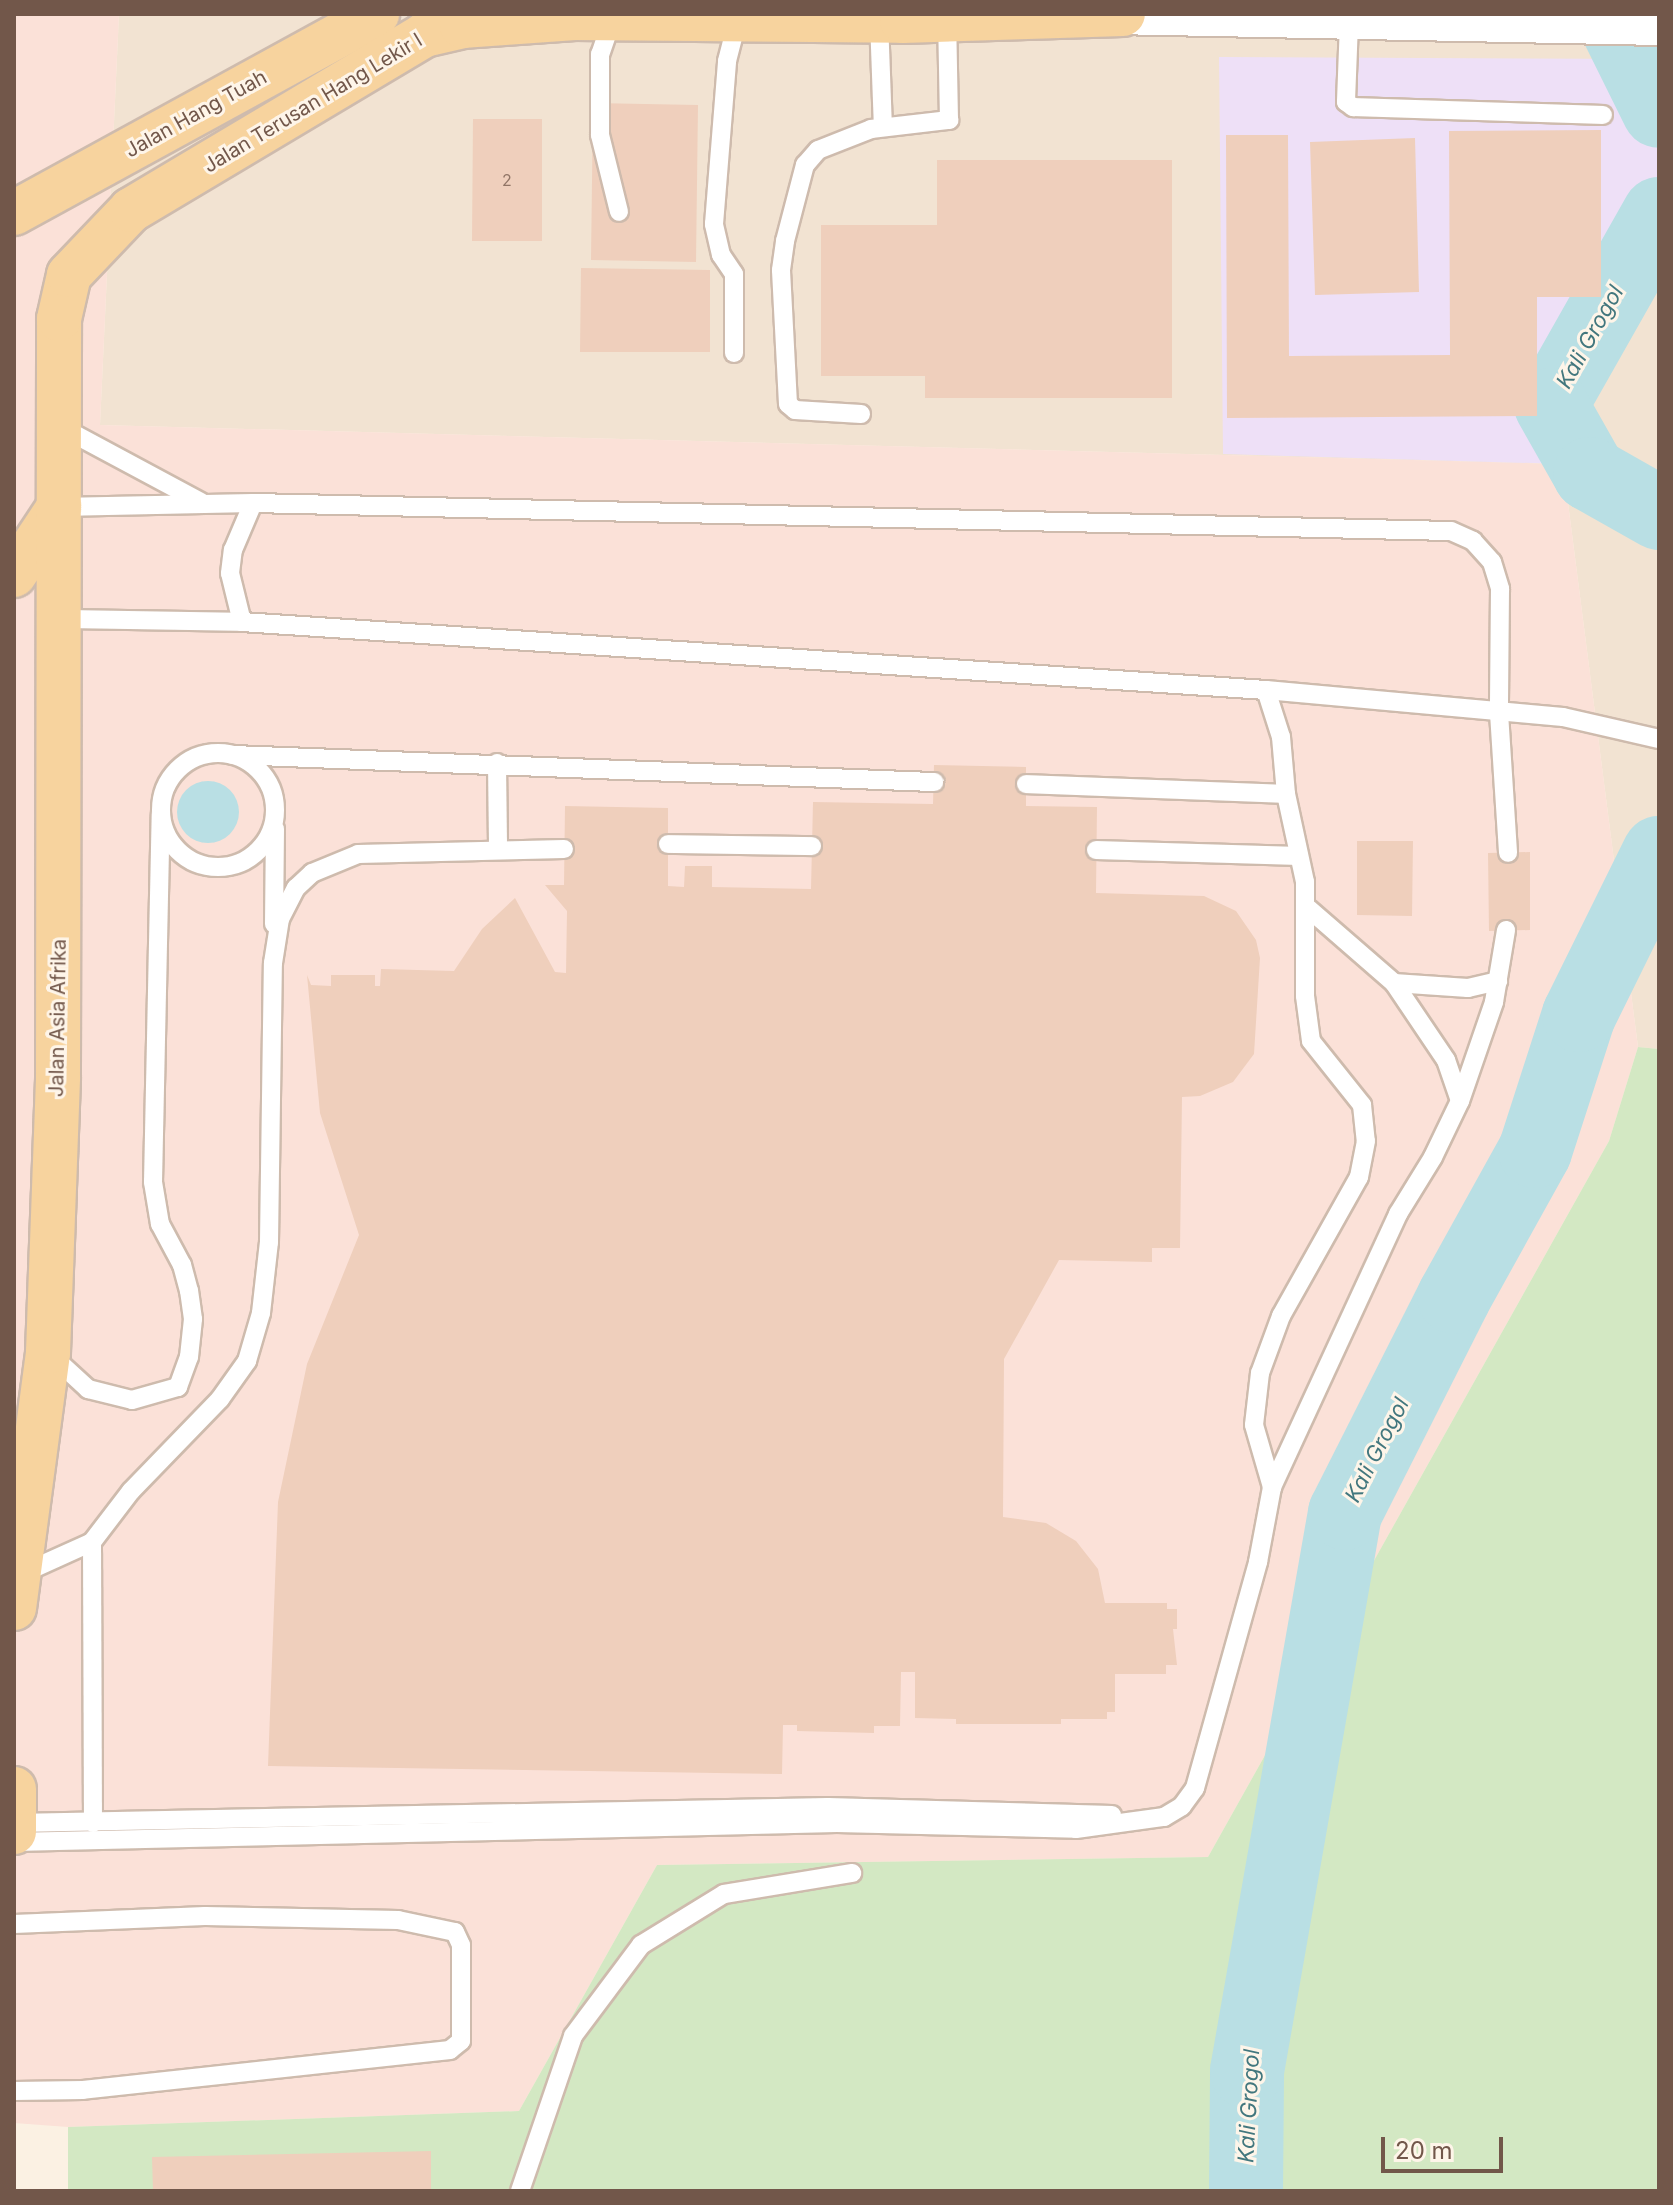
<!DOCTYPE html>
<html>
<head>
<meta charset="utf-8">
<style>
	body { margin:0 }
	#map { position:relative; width:1673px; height:2205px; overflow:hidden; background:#fbf1e3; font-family:Inter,sans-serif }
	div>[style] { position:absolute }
	.residential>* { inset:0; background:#f2e3d2 }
	.commercial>* { inset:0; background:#fbe1d8 }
	.education>* { inset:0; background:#eee0f7 }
	.green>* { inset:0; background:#d3e8c3 }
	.water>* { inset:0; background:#b9dfe4 }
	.round { border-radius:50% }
	.river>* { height:74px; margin:-37px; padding:0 37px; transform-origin:37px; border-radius:37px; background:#b9dfe4 }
	.building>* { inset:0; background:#efcfbc }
	.roads { filter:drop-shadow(2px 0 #cebbad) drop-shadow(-2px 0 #cebbad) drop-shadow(0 2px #cebbad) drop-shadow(0 -2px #cebbad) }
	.service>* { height:18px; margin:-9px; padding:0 9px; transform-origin:9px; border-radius:9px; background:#fff }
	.service>.ring { margin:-9px; padding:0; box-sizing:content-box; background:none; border:18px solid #fff; border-radius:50% }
	.minor>* { height:36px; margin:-18px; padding:0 18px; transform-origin:18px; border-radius:18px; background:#fff }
	.primary>* { height:44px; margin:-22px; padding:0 22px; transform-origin:22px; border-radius:22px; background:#f7d39e }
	span { translate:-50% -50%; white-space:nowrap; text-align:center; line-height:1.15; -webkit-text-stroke:6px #fef5e9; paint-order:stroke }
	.number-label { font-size:16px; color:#917566 }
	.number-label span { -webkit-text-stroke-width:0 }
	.street-label { font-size:20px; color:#72574a }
	.water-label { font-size:22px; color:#42777e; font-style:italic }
	.frame { position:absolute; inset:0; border:16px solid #72574a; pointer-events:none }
	.scale { position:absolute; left:1381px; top:2137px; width:122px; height:36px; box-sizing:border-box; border:4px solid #72574a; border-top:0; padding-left:10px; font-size:24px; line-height:28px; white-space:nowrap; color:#72574a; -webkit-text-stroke:6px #fef5e9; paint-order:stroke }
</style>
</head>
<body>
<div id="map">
	<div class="residential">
		<i style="clip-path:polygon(119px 14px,1659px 14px,1659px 1049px,1638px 1047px,1563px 464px,100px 425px)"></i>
	</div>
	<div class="commercial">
		<i style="clip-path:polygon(14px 14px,119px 14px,100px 425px,1563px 464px,1638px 1047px,1609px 1141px,1208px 1857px,657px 1865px,519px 2111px,68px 2127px,14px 2123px)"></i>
	</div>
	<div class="education">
		<i style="clip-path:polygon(1219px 57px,1659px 59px,1659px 274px,1563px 464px,1223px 454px)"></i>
	</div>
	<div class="green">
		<i style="clip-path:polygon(1638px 1047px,1659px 1049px,1659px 2191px,68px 2191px,68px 2127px,519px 2111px,657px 1865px,1208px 1857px,1609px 1141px)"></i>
	</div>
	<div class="water">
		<i class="round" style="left:177px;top:781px;width:62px;height:62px"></i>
	</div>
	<div class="river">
		<i style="left:1611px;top:14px;width:108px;rotate:63.7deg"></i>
		<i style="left:1659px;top:214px;width:219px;rotate:119.5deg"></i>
		<i style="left:1551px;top:405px;width:79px;rotate:60.5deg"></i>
		<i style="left:1590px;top:474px;width:79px;rotate:29.5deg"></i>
		<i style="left:1246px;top:2191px;width:120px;rotate:-89.5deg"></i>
		<i style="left:1247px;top:2071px;width:567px;rotate:-80.04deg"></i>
		<i style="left:1345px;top:1513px;width:242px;rotate:-63.2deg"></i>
		<i style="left:1454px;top:1297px;width:167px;rotate:-61deg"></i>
		<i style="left:1535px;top:1151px;width:143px;rotate:-72.1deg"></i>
		<i style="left:1579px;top:1015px;width:181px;rotate:-63.7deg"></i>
	</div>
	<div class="building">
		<i style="clip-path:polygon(593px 103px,698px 105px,696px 262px,591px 260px)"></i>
		<i style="clip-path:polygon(473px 119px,542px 119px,542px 241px,472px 241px)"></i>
		<i style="clip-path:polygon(1601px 130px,1601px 297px,1537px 297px,1537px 416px,1227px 418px,1226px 135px,1288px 135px,1289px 356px,1450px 355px,1449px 131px)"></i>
		<i style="clip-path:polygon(1415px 138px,1419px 292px,1315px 295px,1310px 142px)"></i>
		<i style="clip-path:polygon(937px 160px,1172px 160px,1172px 398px,925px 398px,925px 376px,821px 376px,821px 225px,937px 225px)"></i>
		<i style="clip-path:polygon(581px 268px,710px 270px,710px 352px,580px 352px)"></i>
		<i style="clip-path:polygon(934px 765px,1026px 767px,1026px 806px,1097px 807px,1096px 893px,1204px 896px,1236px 911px,1256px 940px,1260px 958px,1254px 1054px,1233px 1082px,1200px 1096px,1182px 1097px,1180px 1248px,1152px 1248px,1152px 1262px,1059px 1260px,1004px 1359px,1003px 1517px,1046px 1523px,1076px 1541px,1098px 1569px,1105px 1603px,1167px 1603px,1167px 1609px,1177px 1609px,1177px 1629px,1173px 1629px,1177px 1665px,1166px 1665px,1166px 1674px,1115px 1674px,1115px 1712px,1107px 1712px,1107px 1719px,1061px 1719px,1061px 1724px,956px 1724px,956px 1719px,915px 1718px,915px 1672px,901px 1672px,900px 1726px,874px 1726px,874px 1733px,797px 1731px,797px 1725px,783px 1725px,782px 1774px,268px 1766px,278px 1502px,307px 1364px,359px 1235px,320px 1113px,307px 975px,311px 985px,331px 986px,331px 975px,375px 975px,375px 986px,380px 986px,381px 969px,454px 971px,482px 929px,515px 898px,555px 972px,566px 973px,567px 911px,545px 885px,564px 885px,565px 806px,668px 808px,668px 886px,684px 887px,685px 866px,712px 866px,712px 887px,811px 889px,813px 802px,933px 804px)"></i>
		<i style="clip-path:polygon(1357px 841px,1413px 841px,1412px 916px,1357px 915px)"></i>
		<i style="clip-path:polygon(1530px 852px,1530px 930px,1489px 931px,1488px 853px)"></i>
		<i style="clip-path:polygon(431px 2151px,431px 2191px,153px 2191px,152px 2157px)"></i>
	</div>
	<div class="roads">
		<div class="service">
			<i style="left:612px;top:20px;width:36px;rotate:109deg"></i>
			<i style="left:600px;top:54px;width:81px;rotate:90deg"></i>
			<i style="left:600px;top:135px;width:79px;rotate:76.1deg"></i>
			<i style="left:879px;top:20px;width:107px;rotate:87.9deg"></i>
			<i style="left:1349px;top:23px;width:79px;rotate:92.2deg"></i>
			<i style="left:1346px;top:102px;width:9px;rotate:36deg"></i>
			<i style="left:1353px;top:107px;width:250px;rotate:1.8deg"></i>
			<i style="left:734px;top:353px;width:79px;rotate:-90deg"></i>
			<i style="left:734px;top:274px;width:23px;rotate:-124deg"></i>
			<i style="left:721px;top:255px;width:32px;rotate:-103deg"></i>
			<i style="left:714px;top:224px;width:164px;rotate:-85.4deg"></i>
			<i style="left:727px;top:61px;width:40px;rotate:-75.6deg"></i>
			<i style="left:861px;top:414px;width:66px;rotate:-176.5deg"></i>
			<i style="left:795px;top:410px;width:9px;rotate:-139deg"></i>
			<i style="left:788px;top:404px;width:134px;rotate:-93deg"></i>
			<i style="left:781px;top:270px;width:29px;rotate:-82deg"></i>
			<i style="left:785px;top:241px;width:79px;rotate:-75.3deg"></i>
			<i style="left:805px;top:165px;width:20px;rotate:-49deg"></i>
			<i style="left:818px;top:150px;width:57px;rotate:-21.6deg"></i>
			<i style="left:871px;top:129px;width:79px;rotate:-6.6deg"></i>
			<i style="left:949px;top:120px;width:100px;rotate:-91.1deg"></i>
			<i style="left:61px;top:427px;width:159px;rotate:28.2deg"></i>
			<i style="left:59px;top:507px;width:194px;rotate:-1.2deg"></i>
			<i style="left:253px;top:503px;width:1198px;rotate:1.34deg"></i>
			<i style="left:1451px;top:531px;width:24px;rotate:24deg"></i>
			<i style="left:1473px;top:541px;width:28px;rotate:48deg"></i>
			<i style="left:1492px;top:562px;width:28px;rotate:73deg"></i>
			<i style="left:1500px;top:589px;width:124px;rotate:90.5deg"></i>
			<i style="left:1499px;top:713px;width:140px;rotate:86.3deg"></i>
			<i style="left:60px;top:619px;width:182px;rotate:0.9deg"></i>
			<i style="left:242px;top:622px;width:1026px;rotate:3.8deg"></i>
			<i style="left:1266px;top:690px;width:298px;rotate:5.2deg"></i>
			<i style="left:1563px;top:717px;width:98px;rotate:12.9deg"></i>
			<i style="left:242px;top:622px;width:50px;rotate:-103.8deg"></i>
			<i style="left:230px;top:573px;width:23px;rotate:-83deg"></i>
			<i style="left:233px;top:550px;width:51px;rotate:-66.9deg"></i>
			<i style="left:1266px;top:690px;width:49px;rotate:72.3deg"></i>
			<i style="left:1281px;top:737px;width:57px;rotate:85deg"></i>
			<i style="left:1286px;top:794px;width:90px;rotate:77.8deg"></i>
			<i style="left:1305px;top:882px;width:114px;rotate:90deg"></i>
			<i style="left:1305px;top:996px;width:45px;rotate:82.4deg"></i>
			<i style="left:1311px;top:1041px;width:82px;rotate:51.4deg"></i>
			<i style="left:1362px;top:1105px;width:36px;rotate:84deg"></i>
			<i style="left:1366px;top:1141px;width:37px;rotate:101deg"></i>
			<i style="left:1359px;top:1177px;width:159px;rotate:119.3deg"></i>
			<i style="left:1281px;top:1316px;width:61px;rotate:110.2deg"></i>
			<i style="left:1260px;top:1373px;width:52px;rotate:96.6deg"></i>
			<i style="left:1254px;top:1425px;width:65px;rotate:73.8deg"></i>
			<i class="ring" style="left:161px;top:753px;width:96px;height:96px"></i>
			<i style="left:233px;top:755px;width:702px;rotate:2.21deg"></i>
			<i style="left:497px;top:763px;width:87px;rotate:89.3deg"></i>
			<i style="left:1026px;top:784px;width:260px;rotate:2.2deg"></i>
			<i style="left:668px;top:844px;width:144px;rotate:0.8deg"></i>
			<i style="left:1096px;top:850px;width:203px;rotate:1.7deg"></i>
			<i style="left:1309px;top:909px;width:113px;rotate:41deg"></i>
			<i style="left:1394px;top:983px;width:93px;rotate:56deg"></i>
			<i style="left:1446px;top:1060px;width:43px;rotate:71.1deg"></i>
			<i style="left:274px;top:924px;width:95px;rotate:-89.4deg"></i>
			<i style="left:1394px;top:983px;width:74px;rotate:3.9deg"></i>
			<i style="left:1468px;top:988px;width:31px;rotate:-13deg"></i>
			<i style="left:50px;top:1354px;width:52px;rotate:42.6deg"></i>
			<i style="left:88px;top:1389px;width:45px;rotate:14deg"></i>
			<i style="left:132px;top:1400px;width:48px;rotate:-15.8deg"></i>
			<i style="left:178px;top:1387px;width:32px;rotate:-70deg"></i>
			<i style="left:189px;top:1357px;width:38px;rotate:-84deg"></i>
			<i style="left:193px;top:1319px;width:28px;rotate:-98deg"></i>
			<i style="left:189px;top:1291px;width:27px;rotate:-105deg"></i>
			<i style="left:182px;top:1265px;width:47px;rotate:-118.2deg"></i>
			<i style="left:160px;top:1224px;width:43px;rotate:-99.5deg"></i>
			<i style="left:153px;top:1182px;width:367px;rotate:-88.8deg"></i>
			<i style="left:92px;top:1542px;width:281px;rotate:89.8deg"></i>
			<i style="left:19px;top:1575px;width:80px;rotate:-24.3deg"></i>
			<i style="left:92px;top:1542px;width:64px;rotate:-52.6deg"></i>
			<i style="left:131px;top:1491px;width:128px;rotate:-45.9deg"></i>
			<i style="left:220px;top:1399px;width:47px;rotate:-54.6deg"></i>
			<i style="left:247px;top:1361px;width:50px;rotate:-73.7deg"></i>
			<i style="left:261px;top:1313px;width:71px;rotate:-83.6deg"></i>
			<i style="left:269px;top:1242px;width:279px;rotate:-89.2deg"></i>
			<i style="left:273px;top:963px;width:45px;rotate:-81deg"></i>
			<i style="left:280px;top:919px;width:35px;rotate:-63deg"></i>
			<i style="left:296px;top:888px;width:22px;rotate:-43deg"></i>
			<i style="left:312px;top:873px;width:50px;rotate:-22.4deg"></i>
			<i style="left:358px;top:854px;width:206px;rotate:-1.4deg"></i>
			<i style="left:15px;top:1823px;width:813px;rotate:-1.13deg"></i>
			<i style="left:828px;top:1807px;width:284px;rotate:1.6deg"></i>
			<i style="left:14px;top:1842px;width:823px;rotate:-1.32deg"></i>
			<i style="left:837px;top:1823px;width:239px;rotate:1.4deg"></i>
			<i style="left:1076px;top:1829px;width:89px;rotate:-7.8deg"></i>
			<i style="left:1164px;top:1817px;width:21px;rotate:-31deg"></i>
			<i style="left:1182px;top:1806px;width:22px;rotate:-54deg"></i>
			<i style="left:1195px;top:1788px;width:235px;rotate:-74.4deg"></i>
			<i style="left:1258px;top:1562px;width:76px;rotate:-79.4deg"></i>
			<i style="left:1272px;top:1487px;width:301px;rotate:-65.2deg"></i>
			<i style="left:1398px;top:1214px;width:67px;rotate:-58.4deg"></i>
			<i style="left:1433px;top:1157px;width:62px;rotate:-64.3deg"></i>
			<i style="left:1460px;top:1101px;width:105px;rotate:-71deg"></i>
			<i style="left:1494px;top:1002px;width:73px;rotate:-80.5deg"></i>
			<i style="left:14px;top:1924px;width:191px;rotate:-2.4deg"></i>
			<i style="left:205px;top:1916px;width:193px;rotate:1.2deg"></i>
			<i style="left:398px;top:1920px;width:58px;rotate:11.9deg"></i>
			<i style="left:455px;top:1932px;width:14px;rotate:65deg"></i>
			<i style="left:461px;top:1945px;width:96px;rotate:90deg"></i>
			<i style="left:461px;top:2041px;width:14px;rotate:141deg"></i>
			<i style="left:450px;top:2050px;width:369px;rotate:173.8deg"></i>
			<i style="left:83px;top:2090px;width:69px;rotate:179.2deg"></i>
			<i style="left:520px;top:2191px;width:164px;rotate:-71.1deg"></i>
			<i style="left:573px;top:2036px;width:114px;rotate:-53.2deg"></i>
			<i style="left:641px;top:1945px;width:97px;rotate:-31.6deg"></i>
			<i style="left:724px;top:1894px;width:130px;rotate:-9.3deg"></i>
		</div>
		<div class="minor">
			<i style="left:1113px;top:16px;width:546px;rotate:1.15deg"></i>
		</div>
		<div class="primary">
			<i style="left:14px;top:213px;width:414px;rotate:-28.7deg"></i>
			<i style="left:14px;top:575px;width:82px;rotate:-56.5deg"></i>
			<i style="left:14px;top:1608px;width:258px;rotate:-82.4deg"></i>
			<i style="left:48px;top:1352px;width:275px;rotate:-87.9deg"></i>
			<i style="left:58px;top:1077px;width:758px;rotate:-89.92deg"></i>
			<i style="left:59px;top:319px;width:45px;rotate:-77.2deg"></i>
			<i style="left:69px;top:275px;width:90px;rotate:-46.4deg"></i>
			<i style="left:131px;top:210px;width:341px;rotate:-30.8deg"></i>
			<i style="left:424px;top:35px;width:39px;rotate:-13deg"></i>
			<i style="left:462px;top:26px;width:113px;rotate:-4deg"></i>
			<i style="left:575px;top:18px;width:327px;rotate:0.5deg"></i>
			<i style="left:902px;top:21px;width:221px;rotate:-1.8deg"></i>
			<i style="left:14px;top:1789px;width:43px;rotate:90deg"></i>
		</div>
	</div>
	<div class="number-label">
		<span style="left:507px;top:180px">2</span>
	</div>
	<div class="street-label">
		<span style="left:313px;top:103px;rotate:-31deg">Jalan Terusan Hang Lekir I</span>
		<span style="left:196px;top:114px;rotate:-29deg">Jalan Hang Tuah</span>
		<span style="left:58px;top:1018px;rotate:-89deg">Jalan Asia Afrika</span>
	</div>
	<div class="water-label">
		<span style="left:1590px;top:337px;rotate:-61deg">Kali Grogol</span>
		<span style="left:1377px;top:1450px;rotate:-63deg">Kali Grogol</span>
		<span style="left:1249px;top:2106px;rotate:-87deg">Kali Grogol</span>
	</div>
	<div class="frame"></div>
	<div class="scale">20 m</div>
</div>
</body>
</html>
